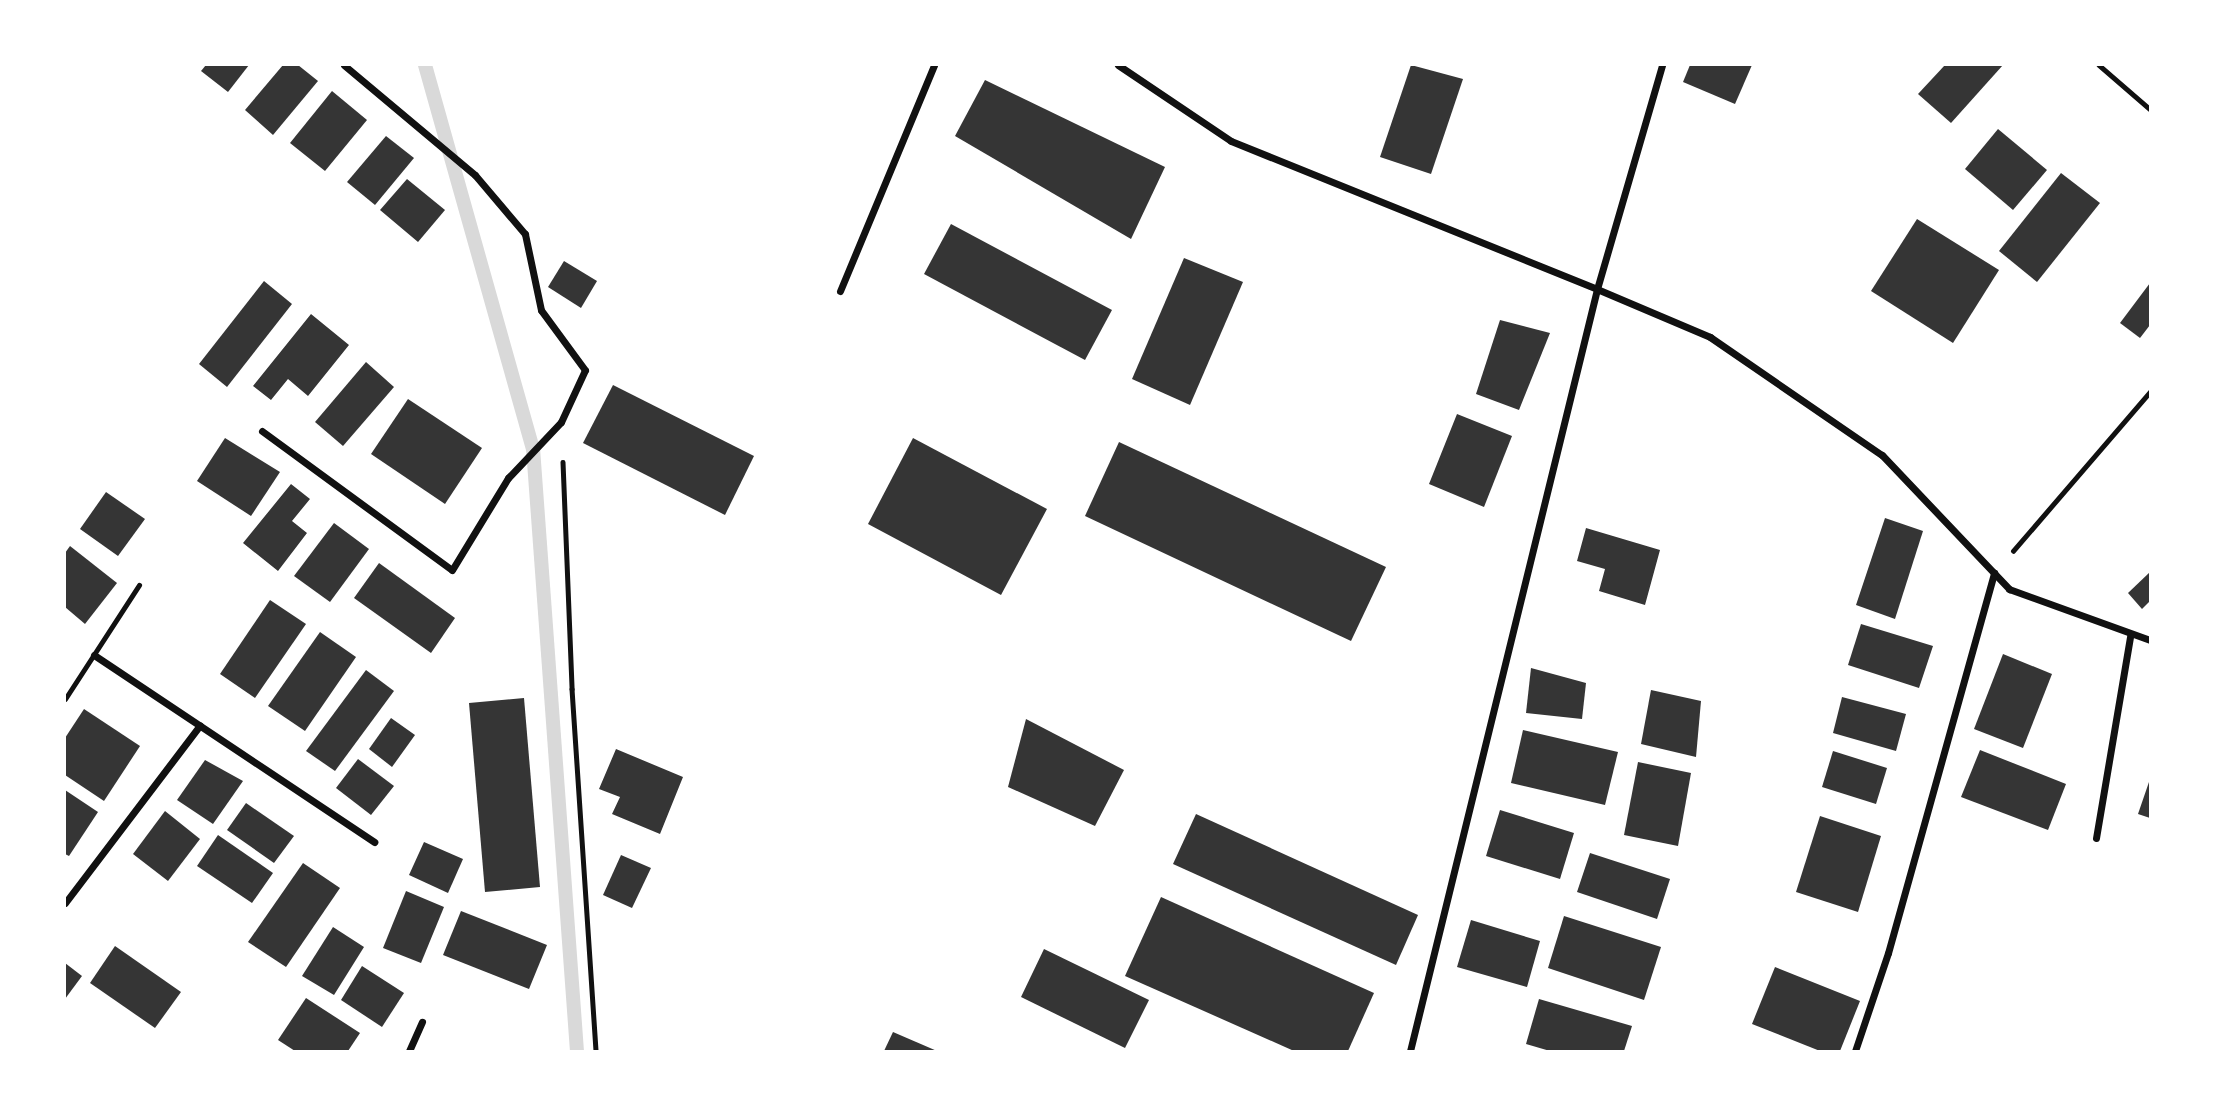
<!DOCTYPE html>
<html>
<head>
<meta charset="utf-8">
<style>
	body { margin:0 }
	#map { position:relative; width:2215px; height:1116px; overflow:hidden; background:#fff; font-family:"Titillium Web",sans-serif }
	div>[style] { position:absolute }
	.stream>* { height:14px; margin:-7px; padding:0 7px; transform-origin:7px; border-radius:7px; background:#d9d9d9 }
	.building>* { inset:0; background:#353535 }
	.path>* { height:4.5px; margin:-2.25px; padding:0 2.25px; transform-origin:2.25px; border-radius:2.25px; background:#111 }
	.service>* { height:5px; margin:-2.5px; padding:0 2.5px; transform-origin:2.5px; border-radius:2.5px; background:#111 }
	.minor>* { height:7px; margin:-3.5px; padding:0 3.5px; transform-origin:3.5px; border-radius:3.5px; background:#111 }
	span { translate:-50% -50%; white-space:nowrap; text-align:center; line-height:1.15; -webkit-text-stroke:7px #fff; paint-order:stroke }
	.frame { position:absolute; inset:0; border:66px solid #fff; pointer-events:none }
</style>
</head>
<body>
<div id="map">
	<div class="stream">
		<i style="left:425px;top:65px;width:398px;rotate:74.3deg"></i>
		<i style="left:533px;top:448px;width:605px;rotate:85.83deg"></i>
	</div>
	<div class="building">
		<i style="clip-path:polygon(206px 65px,249px 65px,228px 92px,201px 71px)"></i>
		<i style="clip-path:polygon(283px 65px,298px 65px,318px 81px,273px 135px,245px 110px)"></i>
		<i style="clip-path:polygon(1411px 65px,1463px 79px,1431px 174px,1380px 157px)"></i>
		<i style="clip-path:polygon(1690px 65px,1752px 65px,1735px 104px,1683px 82px)"></i>
		<i style="clip-path:polygon(1945px 65px,2003px 65px,1951px 123px,1918px 94px)"></i>
		<i style="clip-path:polygon(985px 80px,1165px 167px,1131px 239px,955px 136px)"></i>
		<i style="clip-path:polygon(332px 91px,367px 120px,325px 171px,290px 143px)"></i>
		<i style="clip-path:polygon(1998px 129px,2047px 170px,2013px 210px,1965px 169px)"></i>
		<i style="clip-path:polygon(386px 136px,414px 158px,375px 205px,347px 182px)"></i>
		<i style="clip-path:polygon(2061px 173px,2100px 203px,2037px 282px,1999px 251px)"></i>
		<i style="clip-path:polygon(407px 179px,445px 210px,418px 242px,380px 210px)"></i>
		<i style="clip-path:polygon(1917px 219px,1999px 270px,1953px 343px,1871px 291px)"></i>
		<i style="clip-path:polygon(951px 224px,1112px 310px,1085px 360px,924px 274px)"></i>
		<i style="clip-path:polygon(1184px 258px,1243px 282px,1190px 405px,1132px 379px)"></i>
		<i style="clip-path:polygon(564px 261px,597px 281px,581px 308px,548px 287px)"></i>
		<i style="clip-path:polygon(264px 281px,292px 304px,227px 387px,199px 364px)"></i>
		<i style="clip-path:polygon(2150px 283px,2150px 325px,2140px 338px,2120px 323px)"></i>
		<i style="clip-path:polygon(311px 314px,349px 345px,308px 396px,288px 379px,271px 400px,253px 386px)"></i>
		<i style="clip-path:polygon(1500px 320px,1550px 333px,1519px 410px,1476px 394px)"></i>
		<i style="clip-path:polygon(366px 362px,394px 387px,343px 446px,315px 422px)"></i>
		<i style="clip-path:polygon(613px 385px,754px 456px,725px 515px,583px 443px)"></i>
		<i style="clip-path:polygon(408px 399px,482px 448px,445px 504px,371px 454px)"></i>
		<i style="clip-path:polygon(1457px 414px,1512px 436px,1484px 507px,1429px 484px)"></i>
		<i style="clip-path:polygon(225px 438px,280px 472px,251px 516px,197px 481px)"></i>
		<i style="clip-path:polygon(913px 438px,1047px 509px,1001px 595px,868px 524px)"></i>
		<i style="clip-path:polygon(1119px 442px,1386px 567px,1351px 641px,1085px 516px)"></i>
		<i style="clip-path:polygon(291px 484px,310px 499px,292px 521px,307px 533px,278px 571px,243px 543px)"></i>
		<i style="clip-path:polygon(106px 492px,145px 519px,118px 556px,80px 529px)"></i>
		<i style="clip-path:polygon(1885px 518px,1923px 531px,1895px 619px,1856px 605px)"></i>
		<i style="clip-path:polygon(334px 523px,369px 549px,330px 602px,294px 576px)"></i>
		<i style="clip-path:polygon(1586px 528px,1660px 550px,1645px 605px,1599px 591px,1605px 569px,1577px 561px)"></i>
		<i style="clip-path:polygon(70px 546px,117px 583px,85px 624px,65px 607px,65px 553px)"></i>
		<i style="clip-path:polygon(379px 563px,455px 618px,431px 653px,354px 598px)"></i>
		<i style="clip-path:polygon(2150px 572px,2150px 601px,2142px 609px,2128px 593px)"></i>
		<i style="clip-path:polygon(270px 600px,306px 624px,255px 698px,220px 674px)"></i>
		<i style="clip-path:polygon(1861px 624px,1933px 646px,1919px 688px,1848px 665px)"></i>
		<i style="clip-path:polygon(320px 632px,356px 657px,305px 731px,268px 706px)"></i>
		<i style="clip-path:polygon(2003px 654px,2052px 674px,2023px 748px,1974px 729px)"></i>
		<i style="clip-path:polygon(1531px 668px,1586px 683px,1582px 719px,1526px 713px)"></i>
		<i style="clip-path:polygon(366px 670px,394px 691px,335px 771px,306px 751px)"></i>
		<i style="clip-path:polygon(1651px 690px,1701px 701px,1696px 757px,1641px 744px)"></i>
		<i style="clip-path:polygon(1842px 697px,1906px 714px,1896px 751px,1833px 733px)"></i>
		<i style="clip-path:polygon(524px 698px,540px 887px,485px 892px,469px 703px)"></i>
		<i style="clip-path:polygon(84px 709px,140px 746px,104px 801px,65px 775px,65px 738px)"></i>
		<i style="clip-path:polygon(391px 718px,415px 735px,392px 767px,369px 749px)"></i>
		<i style="clip-path:polygon(1026px 719px,1124px 770px,1095px 826px,1008px 787px)"></i>
		<i style="clip-path:polygon(1523px 730px,1618px 752px,1605px 805px,1511px 783px)"></i>
		<i style="clip-path:polygon(616px 749px,683px 777px,660px 834px,612px 814px,620px 797px,599px 789px)"></i>
		<i style="clip-path:polygon(1980px 750px,2066px 784px,2048px 830px,1961px 797px)"></i>
		<i style="clip-path:polygon(1833px 751px,1887px 768px,1876px 804px,1822px 787px)"></i>
		<i style="clip-path:polygon(358px 759px,394px 786px,371px 815px,336px 788px)"></i>
		<i style="clip-path:polygon(205px 760px,243px 781px,213px 824px,177px 800px)"></i>
		<i style="clip-path:polygon(1638px 762px,1691px 773px,1678px 846px,1624px 835px)"></i>
		<i style="clip-path:polygon(2150px 779px,2150px 818px,2138px 814px)"></i>
		<i style="clip-path:polygon(65px 790px,98px 812px,69px 856px,65px 854px)"></i>
		<i style="clip-path:polygon(246px 803px,294px 836px,274px 863px,227px 830px)"></i>
		<i style="clip-path:polygon(1500px 810px,1574px 833px,1560px 879px,1486px 856px)"></i>
		<i style="clip-path:polygon(165px 811px,200px 839px,168px 881px,133px 854px)"></i>
		<i style="clip-path:polygon(1196px 814px,1418px 915px,1396px 965px,1173px 864px)"></i>
		<i style="clip-path:polygon(1820px 816px,1881px 836px,1858px 912px,1796px 892px)"></i>
		<i style="clip-path:polygon(218px 835px,273px 873px,252px 903px,197px 866px)"></i>
		<i style="clip-path:polygon(424px 842px,463px 859px,448px 893px,409px 875px)"></i>
		<i style="clip-path:polygon(1590px 853px,1670px 879px,1657px 919px,1577px 892px)"></i>
		<i style="clip-path:polygon(621px 855px,651px 868px,632px 908px,603px 895px)"></i>
		<i style="clip-path:polygon(303px 863px,340px 888px,286px 967px,248px 942px)"></i>
		<i style="clip-path:polygon(406px 891px,444px 907px,421px 963px,383px 948px)"></i>
		<i style="clip-path:polygon(1161px 897px,1374px 993px,1348px 1051px,1294px 1051px,1125px 976px)"></i>
		<i style="clip-path:polygon(461px 911px,547px 945px,529px 989px,443px 955px)"></i>
		<i style="clip-path:polygon(1564px 916px,1661px 947px,1644px 1000px,1548px 968px)"></i>
		<i style="clip-path:polygon(1471px 920px,1540px 941px,1527px 987px,1457px 967px)"></i>
		<i style="clip-path:polygon(333px 927px,364px 947px,334px 995px,302px 976px)"></i>
		<i style="clip-path:polygon(115px 946px,181px 992px,155px 1028px,90px 983px)"></i>
		<i style="clip-path:polygon(1044px 949px,1149px 1000px,1125px 1048px,1021px 997px)"></i>
		<i style="clip-path:polygon(65px 963px,82px 976px,65px 999px)"></i>
		<i style="clip-path:polygon(362px 966px,404px 993px,382px 1027px,341px 1000px)"></i>
		<i style="clip-path:polygon(1775px 967px,1860px 1001px,1840px 1051px,1820px 1051px,1752px 1024px)"></i>
		<i style="clip-path:polygon(306px 998px,360px 1033px,348px 1051px,295px 1051px,278px 1040px)"></i>
		<i style="clip-path:polygon(1539px 999px,1632px 1026px,1624px 1051px,1550px 1051px,1526px 1044px)"></i>
		<i style="clip-path:polygon(893px 1032px,937px 1051px,884px 1051px)"></i>
	</div>
	<div class="path">
		<i style="left:2099px;top:65px;width:67px;rotate:40.8deg"></i>
		<i style="left:563px;top:462px;width:227px;rotate:87.7deg"></i>
		<i style="left:572px;top:689px;width:363px;rotate:86.2deg"></i>
		<i style="left:2013px;top:551px;width:210px;rotate:-49.3deg"></i>
	</div>
	<div class="service">
		<i style="left:65px;top:699px;width:136px;rotate:-57deg"></i>
	</div>
	<div class="minor">
		<i style="left:1118px;top:65px;width:136px;rotate:33.9deg"></i>
		<i style="left:1231px;top:141px;width:395px;rotate:22deg"></i>
		<i style="left:1597px;top:289px;width:233px;rotate:-73.8deg"></i>
		<i style="left:840px;top:291px;width:245px;rotate:-67.4deg"></i>
		<i style="left:262px;top:431px;width:235px;rotate:36.2deg"></i>
		<i style="left:452px;top:570px;width:108px;rotate:-58.7deg"></i>
		<i style="left:508px;top:478px;width:77px;rotate:-46.6deg"></i>
		<i style="left:561px;top:422px;width:57px;rotate:-65.2deg"></i>
		<i style="left:585px;top:370px;width:74px;rotate:-126.3deg"></i>
		<i style="left:541px;top:310px;width:78px;rotate:-101.9deg"></i>
		<i style="left:525px;top:234px;width:77px;rotate:-130.3deg"></i>
		<i style="left:475px;top:175px;width:171px;rotate:-140deg"></i>
		<i style="left:94px;top:655px;width:337px;rotate:33.7deg"></i>
		<i style="left:2096px;top:838px;width:205px;rotate:-80.4deg"></i>
		<i style="left:65px;top:903px;width:223px;rotate:-52.8deg"></i>
		<i style="left:409px;top:1051px;width:32px;rotate:-66deg"></i>
		<i style="left:1410px;top:1051px;width:785px;rotate:-76.21deg"></i>
		<i style="left:1597px;top:289px;width:123px;rotate:23deg"></i>
		<i style="left:1710px;top:337px;width:209px;rotate:34.5deg"></i>
		<i style="left:1882px;top:455px;width:185px;rotate:46.5deg"></i>
		<i style="left:2009px;top:589px;width:150px;rotate:19.9deg"></i>
		<i style="left:1855px;top:1051px;width:103px;rotate:-71.4deg"></i>
		<i style="left:1888px;top:953px;width:395px;rotate:-74.4deg"></i>
	</div>
	<div class="frame"></div>
</div>
</body>
</html>
